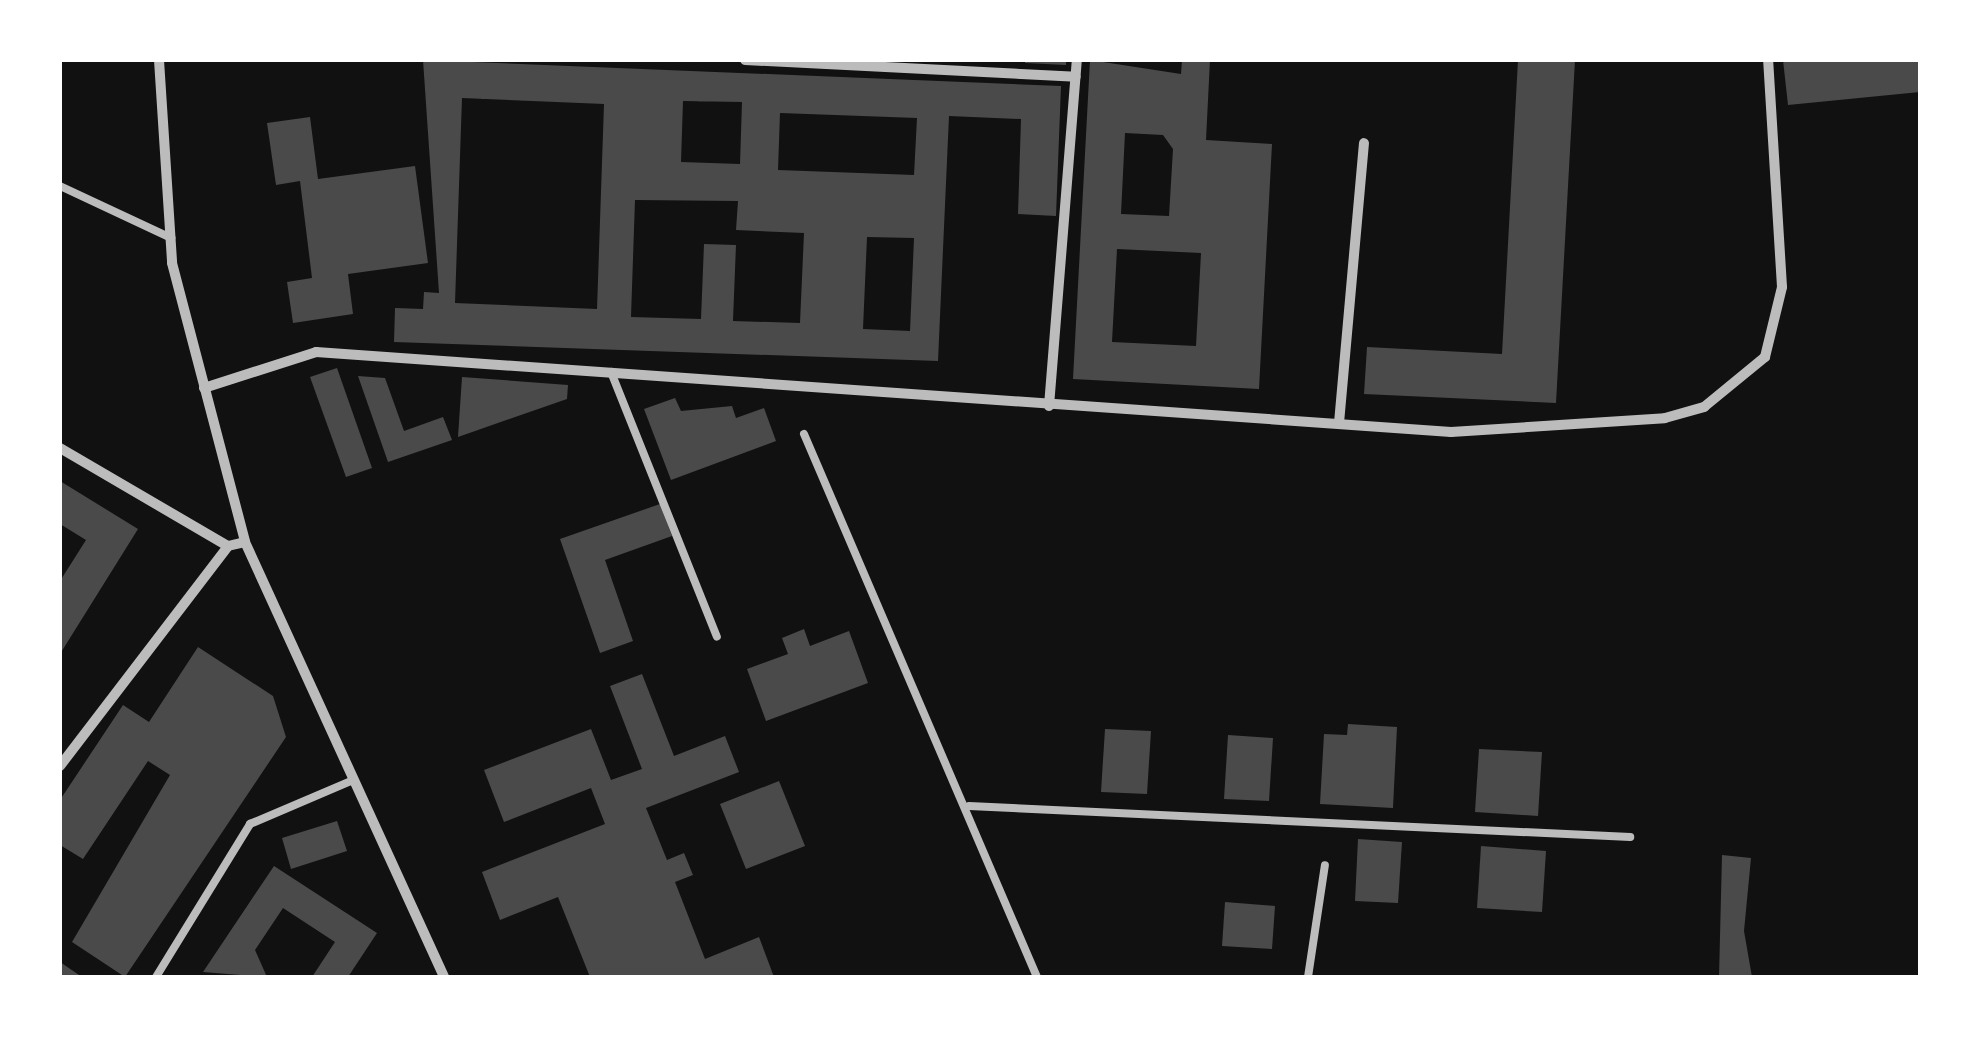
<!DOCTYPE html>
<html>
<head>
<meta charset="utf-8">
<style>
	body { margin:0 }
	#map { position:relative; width:1980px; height:1037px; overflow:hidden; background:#111; font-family:Montserrat,sans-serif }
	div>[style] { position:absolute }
	.building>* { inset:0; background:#4a4a4a }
	.service>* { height:8px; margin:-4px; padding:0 4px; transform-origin:4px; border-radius:4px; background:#bcbcbc }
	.minor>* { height:10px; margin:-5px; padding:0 5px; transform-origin:5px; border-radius:5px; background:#bcbcbc }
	span { translate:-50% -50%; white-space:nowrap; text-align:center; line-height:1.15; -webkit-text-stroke:9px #fff; paint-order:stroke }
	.frame { position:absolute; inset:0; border:62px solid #fff; pointer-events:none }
</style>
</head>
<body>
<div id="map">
	<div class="building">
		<i style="clip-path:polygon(evenodd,423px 60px,1061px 86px,1056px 216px,1018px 214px,1021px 119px,949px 116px,938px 361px,394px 342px,395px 308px,423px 309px,424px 292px,439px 293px,423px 60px,462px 98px,604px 104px,597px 309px,455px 303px,462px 98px,423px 60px,683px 101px,742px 102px,740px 164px,681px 162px,683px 101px,423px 60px,780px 113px,917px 118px,914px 175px,778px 170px,780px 113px,423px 60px,635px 200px,738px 201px,736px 230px,804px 233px,800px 323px,733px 321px,736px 245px,704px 244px,701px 319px,631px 317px,635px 200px,423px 60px,867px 237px,914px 238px,910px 331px,863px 329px,867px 237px)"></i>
		<i style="clip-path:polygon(1025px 60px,1066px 60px,1066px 65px,1025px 63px)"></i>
		<i style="clip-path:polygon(evenodd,1090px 60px,1181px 74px,1182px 60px,1210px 60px,1206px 140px,1272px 144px,1259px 389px,1073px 379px,1090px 60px,1125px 133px,1163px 135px,1173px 149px,1169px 216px,1121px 214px,1125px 133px,1090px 60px,1117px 249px,1201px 253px,1196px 346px,1112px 342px,1117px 249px)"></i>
		<i style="clip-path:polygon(1518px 60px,1575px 60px,1556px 403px,1364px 394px,1367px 347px,1502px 354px)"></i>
		<i style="clip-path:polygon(1783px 60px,1920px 60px,1920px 92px,1788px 105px)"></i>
		<i style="clip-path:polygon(310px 117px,318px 179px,415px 166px,428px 263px,348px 274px,353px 314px,293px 323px,287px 282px,312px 278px,300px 181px,276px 185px,267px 123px)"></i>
		<i style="clip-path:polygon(337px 368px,372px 468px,346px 477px,310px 377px)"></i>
		<i style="clip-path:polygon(358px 376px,385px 378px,404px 431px,443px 417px,452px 440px,388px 462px)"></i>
		<i style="clip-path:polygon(462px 377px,568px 385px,567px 399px,458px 437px)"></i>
		<i style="clip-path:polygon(675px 398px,681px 411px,732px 406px,736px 418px,764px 408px,776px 441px,671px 480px,644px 409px)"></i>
		<i style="clip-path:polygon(60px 481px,138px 529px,60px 654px,60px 581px,86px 540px,60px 524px)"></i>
		<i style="clip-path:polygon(660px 504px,672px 536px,605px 560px,633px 641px,600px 653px,560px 539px)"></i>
		<i style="clip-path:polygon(804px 629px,810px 646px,849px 631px,868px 683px,766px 721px,747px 669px,788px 654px,782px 638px)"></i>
		<i style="clip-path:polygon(198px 647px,273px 696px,286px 737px,125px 977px,72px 942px,170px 775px,148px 761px,83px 859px,60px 845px,60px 800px,123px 705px,149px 722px)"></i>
		<i style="clip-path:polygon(642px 674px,674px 756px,725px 736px,739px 772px,646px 808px,667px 860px,684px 853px,693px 875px,675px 882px,705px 959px,759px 937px,774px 977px,590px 977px,558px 897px,500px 920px,482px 872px,605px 824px,591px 788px,504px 822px,484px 770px,591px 729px,611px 780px,642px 769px,610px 686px)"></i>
		<i style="clip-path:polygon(1348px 724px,1397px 727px,1393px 808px,1320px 804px,1324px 734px,1347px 735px)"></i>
		<i style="clip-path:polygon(1105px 729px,1151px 731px,1147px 794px,1101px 792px)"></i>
		<i style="clip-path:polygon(1228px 735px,1273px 738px,1269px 801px,1224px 799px)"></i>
		<i style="clip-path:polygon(1479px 749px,1542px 752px,1538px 816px,1475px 812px)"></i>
		<i style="clip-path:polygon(779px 781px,805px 846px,746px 869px,720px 804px)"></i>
		<i style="clip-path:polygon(337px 821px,347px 851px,291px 869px,282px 838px)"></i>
		<i style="clip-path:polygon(1358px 839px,1402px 842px,1398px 903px,1355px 901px)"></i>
		<i style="clip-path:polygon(1481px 846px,1546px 851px,1542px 912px,1477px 908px)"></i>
		<i style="clip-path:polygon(1722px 855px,1751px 858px,1744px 931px,1752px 977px,1719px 977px)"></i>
		<i style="clip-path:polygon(274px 866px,377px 933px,348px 977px,312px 977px,335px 942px,283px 908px,255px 950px,267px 977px,203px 972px)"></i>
		<i style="clip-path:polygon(1225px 902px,1275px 906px,1272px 949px,1222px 946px)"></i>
		<i style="clip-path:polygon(60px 962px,82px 977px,60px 977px)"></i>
	</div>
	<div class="service">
		<i style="left:60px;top:186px;width:123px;rotate:25.1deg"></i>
		<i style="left:611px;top:372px;width:285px;rotate:68.2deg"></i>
		<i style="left:804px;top:434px;width:591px;rotate:66.78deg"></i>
		<i style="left:969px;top:806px;width:662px;rotate:2.69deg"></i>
		<i style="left:156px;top:977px;width:180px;rotate:-58.4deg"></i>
		<i style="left:250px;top:824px;width:112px;rotate:-23.1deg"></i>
		<i style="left:1308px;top:977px;width:113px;rotate:-81.4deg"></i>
	</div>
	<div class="minor">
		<i style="left:159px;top:60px;width:203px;rotate:86.3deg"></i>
		<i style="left:172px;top:263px;width:288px;rotate:75.3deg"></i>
		<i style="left:245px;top:542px;width:478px;rotate:65.4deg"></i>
		<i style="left:745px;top:60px;width:331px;rotate:2.9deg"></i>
		<i style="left:204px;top:388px;width:118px;rotate:-17.8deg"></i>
		<i style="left:316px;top:352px;width:1138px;rotate:4.03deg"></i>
		<i style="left:1451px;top:432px;width:214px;rotate:-3.7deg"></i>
		<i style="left:1665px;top:418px;width:41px;rotate:-15.8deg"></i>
		<i style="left:1704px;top:407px;width:79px;rotate:-39.3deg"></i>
		<i style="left:1765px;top:357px;width:72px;rotate:-76.3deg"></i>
		<i style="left:1782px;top:287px;width:227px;rotate:-93.5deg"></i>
		<i style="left:1049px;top:406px;width:347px;rotate:-85.4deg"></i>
		<i style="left:1339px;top:423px;width:281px;rotate:-84.9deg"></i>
		<i style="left:60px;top:448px;width:194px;rotate:30.3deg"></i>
		<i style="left:60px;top:766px;width:277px;rotate:-52.6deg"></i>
		<i style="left:228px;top:546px;width:17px;rotate:-13deg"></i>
	</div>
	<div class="frame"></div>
</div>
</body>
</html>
